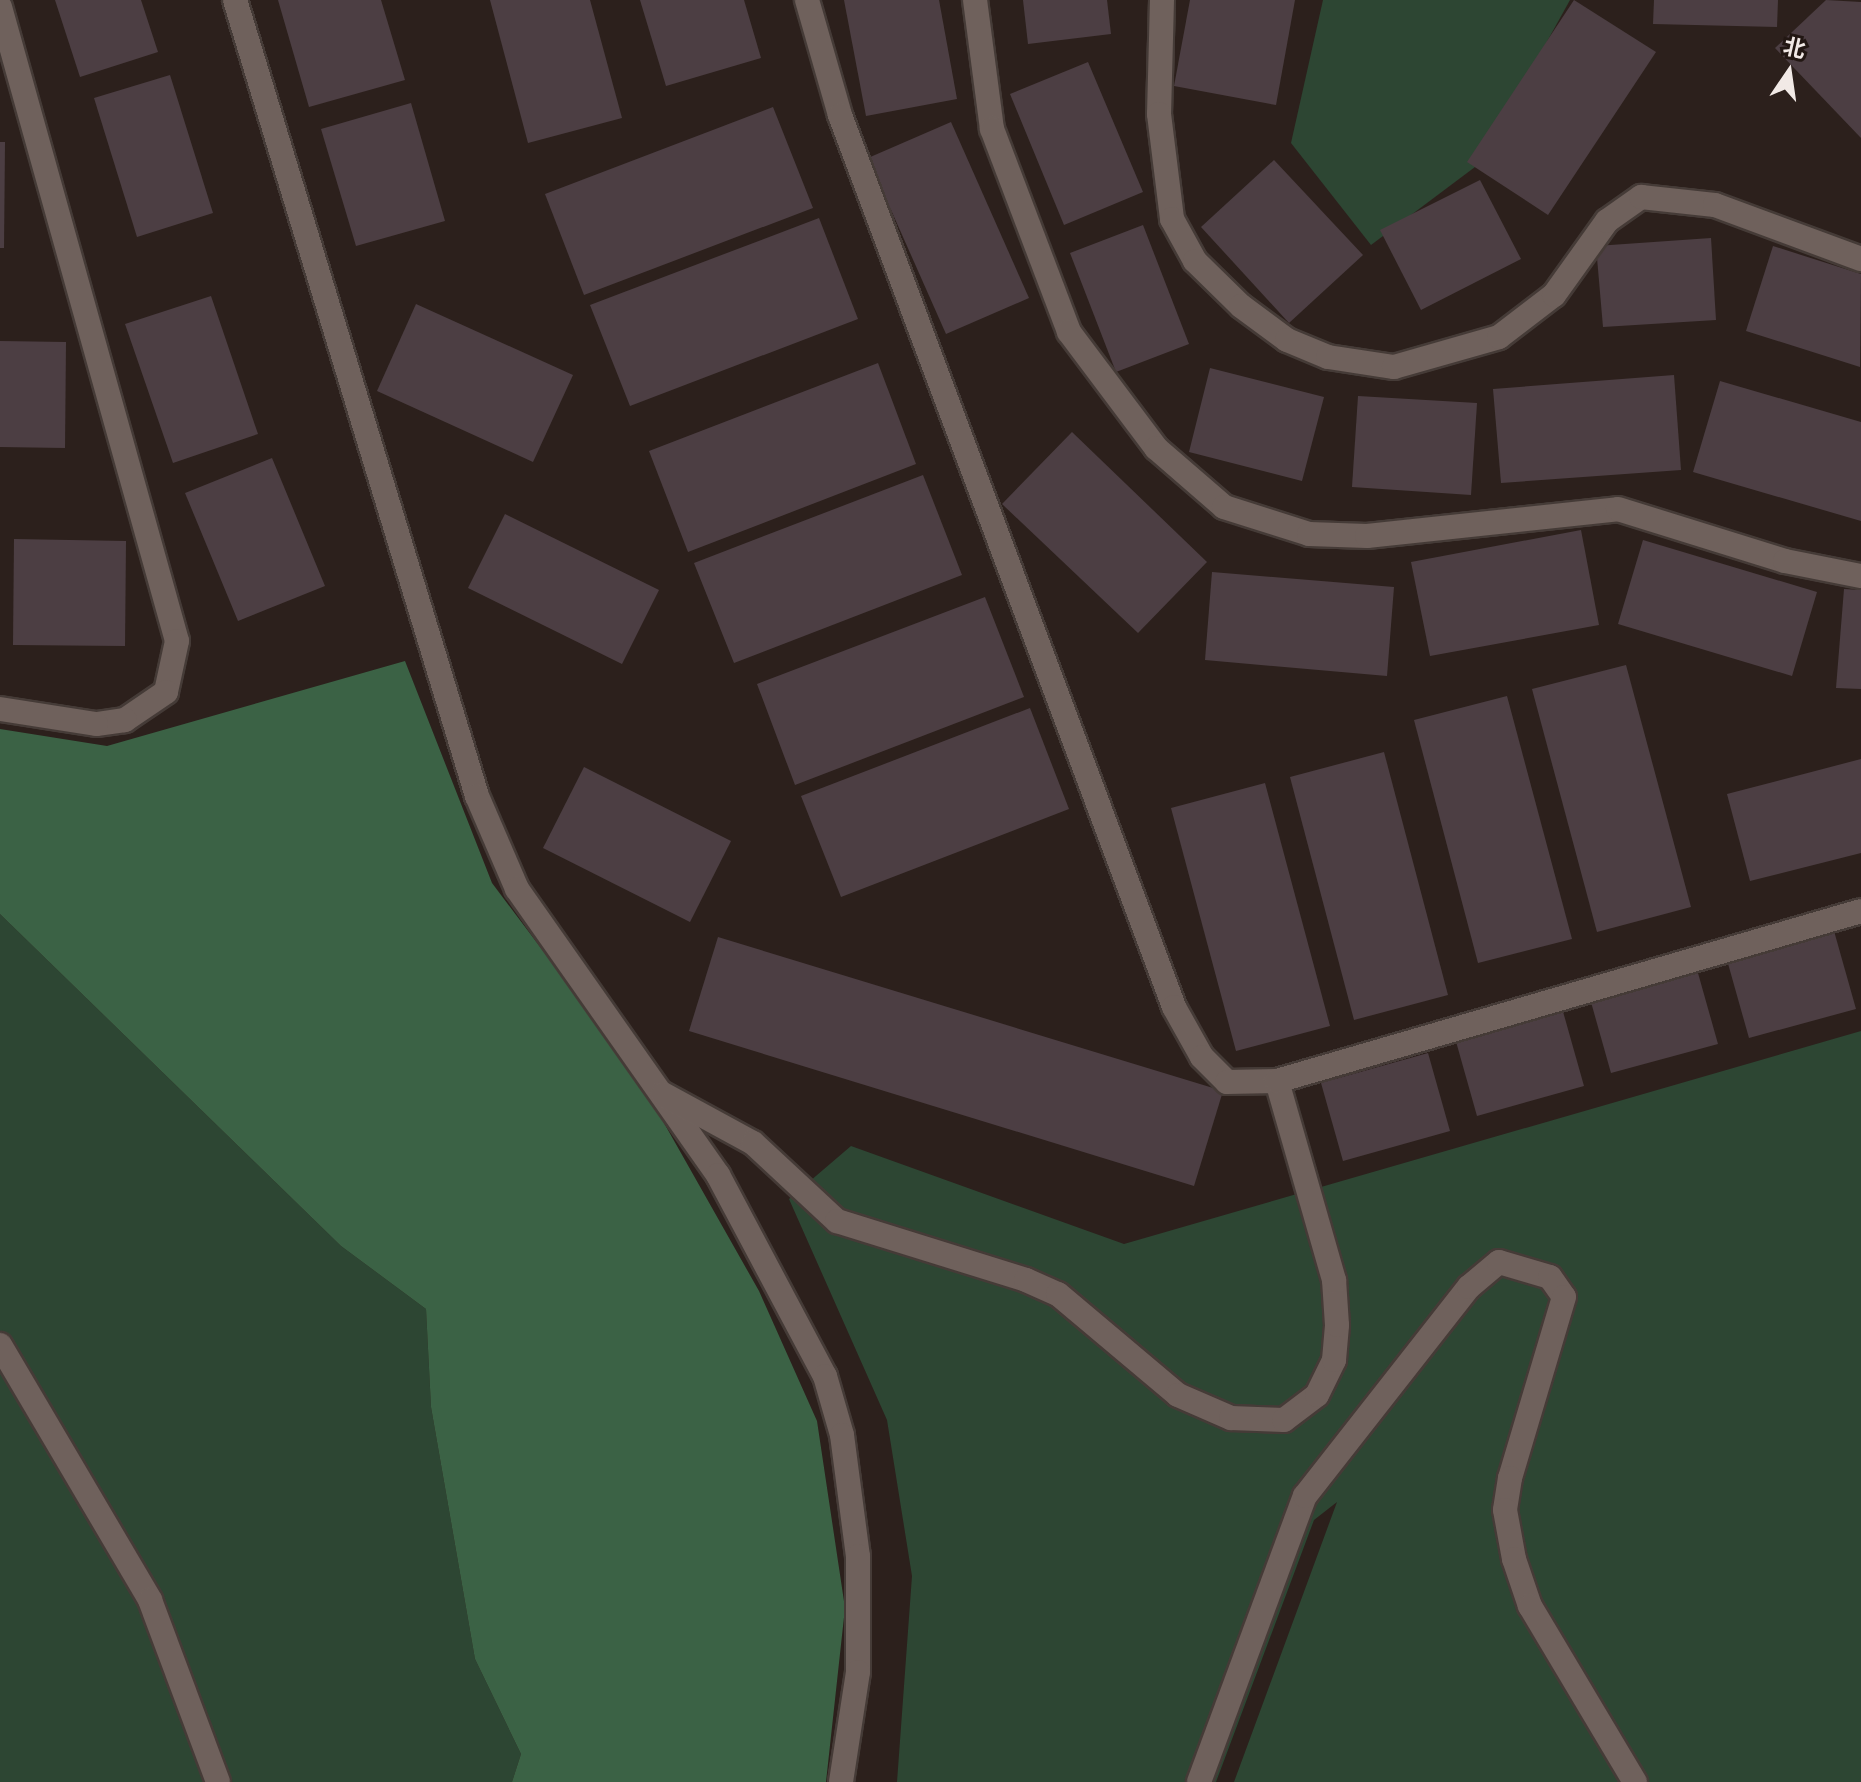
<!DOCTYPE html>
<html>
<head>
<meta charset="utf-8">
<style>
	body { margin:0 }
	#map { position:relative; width:1861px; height:1782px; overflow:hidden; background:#2c201c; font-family:Cabin,"Noto Sans SC",sans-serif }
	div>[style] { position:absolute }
	.green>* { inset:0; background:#2d4633 }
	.forest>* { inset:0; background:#3b6245 }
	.building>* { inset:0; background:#4c3e43 }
	.roads { filter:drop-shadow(2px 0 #453b37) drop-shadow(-2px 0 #453b37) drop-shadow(0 2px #453b37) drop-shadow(0 -2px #453b37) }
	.minor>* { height:24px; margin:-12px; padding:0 12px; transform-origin:12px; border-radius:12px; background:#6f615c }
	span { translate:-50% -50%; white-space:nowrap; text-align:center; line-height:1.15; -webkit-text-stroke:8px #221713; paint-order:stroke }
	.north { position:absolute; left:1749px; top:32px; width:80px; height:80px; -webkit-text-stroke:6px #221713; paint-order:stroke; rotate:13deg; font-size:22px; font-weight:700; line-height:32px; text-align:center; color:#f1e9e6 }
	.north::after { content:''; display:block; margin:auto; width:28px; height:36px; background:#f1e9e6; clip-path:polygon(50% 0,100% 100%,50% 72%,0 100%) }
</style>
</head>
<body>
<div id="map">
	<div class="green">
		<i style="clip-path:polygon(1323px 0,1570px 0,1479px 164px,1371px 245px,1291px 143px)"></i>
		<i style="clip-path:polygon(0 914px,341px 1246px,426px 1309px,431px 1407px,475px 1659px,521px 1754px,512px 1782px,0 1782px)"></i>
		<i style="clip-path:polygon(1861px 1031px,1861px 1782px,1234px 1782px,1337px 1502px,1314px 1520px,1216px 1782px,897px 1782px,912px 1576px,887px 1420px,789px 1199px,851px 1146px,1124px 1244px)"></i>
	</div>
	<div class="forest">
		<i style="clip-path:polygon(405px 661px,492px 883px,638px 1077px,759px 1291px,817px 1421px,845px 1608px,826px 1782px,512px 1782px,521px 1754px,475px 1659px,431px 1407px,426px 1309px,341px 1246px,0 914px,0 729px,107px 746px)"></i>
	</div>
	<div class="building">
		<i style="clip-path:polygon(55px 0,141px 0,158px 52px,80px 77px)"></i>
		<i style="clip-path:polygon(278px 0,381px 0,405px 80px,309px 107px)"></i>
		<i style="clip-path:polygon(490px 0,590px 0,622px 118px,528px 143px)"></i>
		<i style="clip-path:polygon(640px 0,744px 0,761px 58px,666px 86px)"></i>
		<i style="clip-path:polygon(844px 0,939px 0,957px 99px,866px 116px)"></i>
		<i style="clip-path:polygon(1023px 0,1107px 0,1111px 34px,1028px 44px)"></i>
		<i style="clip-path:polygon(1190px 0,1295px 0,1276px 105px,1174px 86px)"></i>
		<i style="clip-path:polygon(1574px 0,1656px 52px,1548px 215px,1467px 162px)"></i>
		<i style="clip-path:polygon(1654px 0,1778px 0,1777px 27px,1653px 24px)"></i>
		<i style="clip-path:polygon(1826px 0,1861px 2px,1861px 138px,1775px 48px)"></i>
		<i style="clip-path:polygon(1088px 62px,1143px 192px,1064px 225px,1010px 94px)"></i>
		<i style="clip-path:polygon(170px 75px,213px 213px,137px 237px,94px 98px)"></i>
		<i style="clip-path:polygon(411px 103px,445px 221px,356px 246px,321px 129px)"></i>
		<i style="clip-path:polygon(773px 107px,813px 208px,584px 295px,545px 194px)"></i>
		<i style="clip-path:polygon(951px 122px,1029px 298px,946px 334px,868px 158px)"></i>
		<i style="clip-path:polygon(0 142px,5px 142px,4px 248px,0 248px)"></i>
		<i style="clip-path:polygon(1274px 160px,1363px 255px,1289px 323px,1201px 227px)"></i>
		<i style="clip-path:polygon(1480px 180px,1521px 259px,1421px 310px,1380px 230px)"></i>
		<i style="clip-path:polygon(819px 218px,858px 319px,630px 406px,590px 305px)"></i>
		<i style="clip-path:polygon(1143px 225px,1189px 344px,1116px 372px,1070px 253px)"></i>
		<i style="clip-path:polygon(1711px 238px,1716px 320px,1603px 327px,1596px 246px)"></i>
		<i style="clip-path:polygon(1773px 246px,1861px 274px,1860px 367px,1746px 331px)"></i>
		<i style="clip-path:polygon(211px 296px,258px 434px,173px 463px,125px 324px)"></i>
		<i style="clip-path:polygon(416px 304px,573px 375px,533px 462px,377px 391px)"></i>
		<i style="clip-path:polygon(0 341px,66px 342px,65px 448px,0 447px)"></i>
		<i style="clip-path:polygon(878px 363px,916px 464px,688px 552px,649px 451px)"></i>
		<i style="clip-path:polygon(1210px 368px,1324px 397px,1302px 481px,1189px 452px)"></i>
		<i style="clip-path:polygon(1674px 375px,1681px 470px,1501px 483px,1493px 389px)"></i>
		<i style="clip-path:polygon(1720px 381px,1861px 422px,1861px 521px,1693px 472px)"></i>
		<i style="clip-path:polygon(1358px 396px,1477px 403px,1471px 495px,1352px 487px)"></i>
		<i style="clip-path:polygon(1072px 432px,1207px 562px,1138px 633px,1002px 504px)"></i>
		<i style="clip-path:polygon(272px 458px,325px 586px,238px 621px,185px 493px)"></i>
		<i style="clip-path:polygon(923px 475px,962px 575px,734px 663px,694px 563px)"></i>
		<i style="clip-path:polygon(505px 514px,659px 590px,622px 664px,468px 588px)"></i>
		<i style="clip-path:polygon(1581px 530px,1599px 625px,1430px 656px,1411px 562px)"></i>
		<i style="clip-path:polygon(14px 539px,126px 541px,125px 646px,13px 645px)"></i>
		<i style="clip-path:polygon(1643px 540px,1817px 592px,1792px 676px,1618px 624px)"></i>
		<i style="clip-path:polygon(1212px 572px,1394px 587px,1387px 676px,1205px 660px)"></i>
		<i style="clip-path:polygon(1844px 589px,1861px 590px,1861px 689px,1836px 688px)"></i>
		<i style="clip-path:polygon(985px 597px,1024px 697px,795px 785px,757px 684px)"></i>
		<i style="clip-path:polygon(1626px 665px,1691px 907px,1597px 932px,1532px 689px)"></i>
		<i style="clip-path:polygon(1507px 696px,1572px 939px,1478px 963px,1414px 720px)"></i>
		<i style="clip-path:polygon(1030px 708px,1069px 809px,841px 897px,801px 796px)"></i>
		<i style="clip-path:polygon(1384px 752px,1448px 995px,1354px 1020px,1290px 777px)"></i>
		<i style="clip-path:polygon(1861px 759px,1861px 853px,1750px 881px,1727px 794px)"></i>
		<i style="clip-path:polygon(584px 767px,731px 841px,690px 922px,543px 848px)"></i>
		<i style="clip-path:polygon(1265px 783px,1330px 1026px,1236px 1051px,1171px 808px)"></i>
		<i style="clip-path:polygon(1834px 931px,1856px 1009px,1749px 1038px,1727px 960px)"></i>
		<i style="clip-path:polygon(718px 937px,1223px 1091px,1194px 1186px,689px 1031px)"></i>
		<i style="clip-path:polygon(1696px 966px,1718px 1044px,1611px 1073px,1589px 995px)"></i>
		<i style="clip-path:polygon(1562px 1008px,1584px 1086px,1477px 1116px,1455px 1038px)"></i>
		<i style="clip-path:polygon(1428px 1053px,1450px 1131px,1343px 1161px,1321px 1083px)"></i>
	</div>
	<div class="roads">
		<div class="minor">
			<i style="left:235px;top:0;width:832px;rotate:73.09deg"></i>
			<i style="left:477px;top:796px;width:101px;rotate:66.7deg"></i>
			<i style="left:517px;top:889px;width:350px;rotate:54.9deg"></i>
			<i style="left:718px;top:1175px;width:228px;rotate:62deg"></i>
			<i style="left:825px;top:1376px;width:61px;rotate:73.9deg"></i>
			<i style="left:842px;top:1435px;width:122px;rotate:82.5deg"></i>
			<i style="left:858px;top:1556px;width:116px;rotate:90deg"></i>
			<i style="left:858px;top:1672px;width:111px;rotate:98.8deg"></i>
			<i style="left:807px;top:0;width:120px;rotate:74deg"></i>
			<i style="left:840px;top:115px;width:952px;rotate:69.47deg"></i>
			<i style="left:1174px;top:1007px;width:57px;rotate:60.8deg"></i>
			<i style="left:1202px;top:1057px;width:35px;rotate:45deg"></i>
			<i style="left:1227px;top:1082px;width:50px;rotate:-1.1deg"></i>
			<i style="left:975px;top:0;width:130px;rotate:82.5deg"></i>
			<i style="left:992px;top:129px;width:217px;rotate:69.2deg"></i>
			<i style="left:1069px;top:332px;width:145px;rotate:53.1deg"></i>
			<i style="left:1156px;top:448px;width:90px;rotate:40.9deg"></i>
			<i style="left:1224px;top:507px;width:89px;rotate:17.6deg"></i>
			<i style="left:1309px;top:534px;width:58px;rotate:2deg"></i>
			<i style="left:1367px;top:536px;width:252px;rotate:-6.1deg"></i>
			<i style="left:1618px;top:509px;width:175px;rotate:17.3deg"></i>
			<i style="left:1785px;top:561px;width:77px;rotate:11.2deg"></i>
			<i style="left:1162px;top:0;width:114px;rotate:91.5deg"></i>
			<i style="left:1159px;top:114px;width:106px;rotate:82.9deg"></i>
			<i style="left:1172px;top:219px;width:48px;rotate:61.3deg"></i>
			<i style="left:1195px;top:261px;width:64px;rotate:44.4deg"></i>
			<i style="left:1241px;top:306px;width:57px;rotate:36.5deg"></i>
			<i style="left:1287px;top:340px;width:44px;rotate:22.5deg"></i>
			<i style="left:1328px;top:357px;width:67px;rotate:8.6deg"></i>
			<i style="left:1394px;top:367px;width:109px;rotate:-15.9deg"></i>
			<i style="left:1499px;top:337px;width:69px;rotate:-37.4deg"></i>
			<i style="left:1554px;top:295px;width:91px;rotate:-54.4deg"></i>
			<i style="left:1607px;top:221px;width:42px;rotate:-35.2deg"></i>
			<i style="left:1641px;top:197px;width:74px;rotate:6.2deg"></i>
			<i style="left:1715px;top:205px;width:156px;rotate:20.3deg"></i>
			<i style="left:0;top:7px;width:658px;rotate:74.4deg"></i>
			<i style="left:177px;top:641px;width:52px;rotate:102.2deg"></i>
			<i style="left:166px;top:692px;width:50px;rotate:145.7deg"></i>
			<i style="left:125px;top:720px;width:29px;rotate:172deg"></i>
			<i style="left:96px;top:724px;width:97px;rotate:-171.1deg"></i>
			<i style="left:663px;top:1094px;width:102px;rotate:28.6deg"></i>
			<i style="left:753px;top:1143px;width:115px;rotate:42.9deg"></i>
			<i style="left:837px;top:1221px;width:198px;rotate:17.3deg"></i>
			<i style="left:1026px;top:1280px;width:35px;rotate:24deg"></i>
			<i style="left:1058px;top:1294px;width:157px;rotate:40.1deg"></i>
			<i style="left:1178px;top:1395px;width:58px;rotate:23.5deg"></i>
			<i style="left:1231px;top:1418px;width:53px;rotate:2.2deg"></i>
			<i style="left:1284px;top:1420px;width:41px;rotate:-37.1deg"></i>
			<i style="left:1317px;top:1395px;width:39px;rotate:-64deg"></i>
			<i style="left:1334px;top:1360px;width:35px;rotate:-85deg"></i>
			<i style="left:1337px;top:1325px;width:45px;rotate:-93.8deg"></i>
			<i style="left:1334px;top:1280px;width:207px;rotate:-106deg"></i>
			<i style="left:1277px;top:1081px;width:608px;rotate:-16.23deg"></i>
			<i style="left:0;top:1345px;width:296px;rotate:59.5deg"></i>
			<i style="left:150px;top:1600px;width:194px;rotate:69.5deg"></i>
			<i style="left:1199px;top:1782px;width:305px;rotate:-69.7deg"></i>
			<i style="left:1305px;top:1496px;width:266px;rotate:-51.9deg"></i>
			<i style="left:1469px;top:1287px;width:39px;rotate:-40deg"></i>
			<i style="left:1499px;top:1262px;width:53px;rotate:16.4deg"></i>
			<i style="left:1550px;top:1277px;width:24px;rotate:55deg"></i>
			<i style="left:1564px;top:1297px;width:189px;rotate:106.6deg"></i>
			<i style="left:1510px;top:1478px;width:32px;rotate:99deg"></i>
			<i style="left:1505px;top:1510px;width:50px;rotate:79.6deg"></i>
			<i style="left:1514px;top:1559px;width:50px;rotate:71.2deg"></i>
			<i style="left:1530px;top:1606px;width:205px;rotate:59.2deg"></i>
		</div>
	</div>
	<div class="north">北</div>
</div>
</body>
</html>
